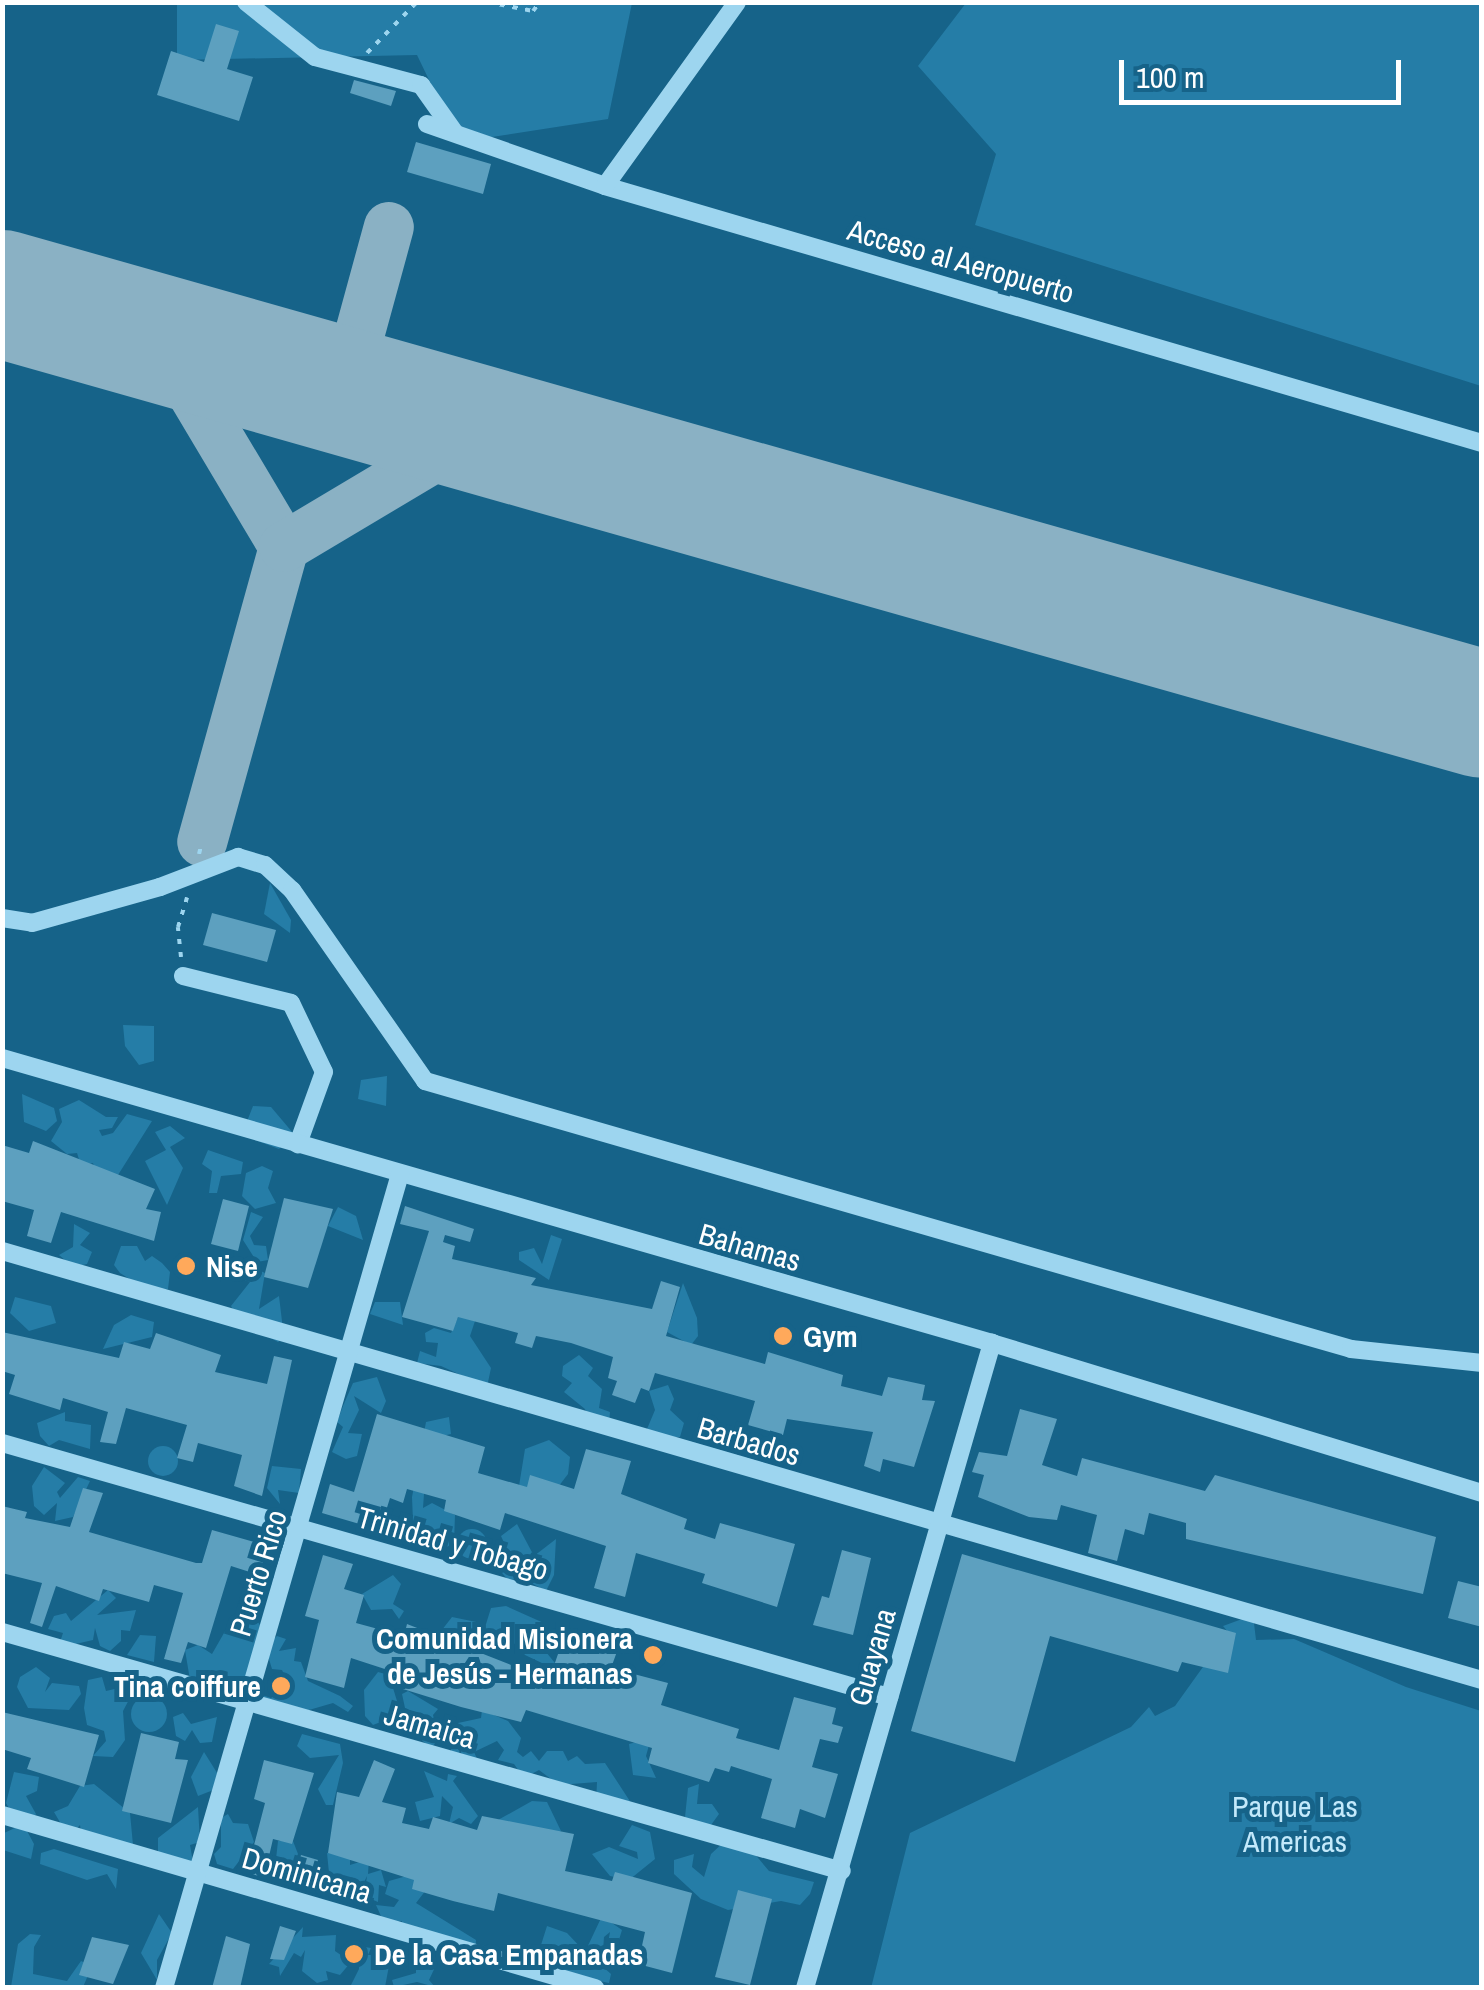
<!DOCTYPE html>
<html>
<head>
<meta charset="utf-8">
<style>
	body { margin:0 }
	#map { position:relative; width:1484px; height:1990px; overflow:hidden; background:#166389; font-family:"Archivo Narrow",sans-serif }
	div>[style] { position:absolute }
	.green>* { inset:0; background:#257da7 }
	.round { border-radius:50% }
	.taxiway>* { height:50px; margin:-25px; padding:0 25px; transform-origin:25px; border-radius:25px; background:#8ab1c4 }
	.runway>* { height:128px; margin:-64px; padding:0 64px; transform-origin:64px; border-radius:64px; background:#8ab1c4 }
	.building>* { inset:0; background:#5da0bf }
	.path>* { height:4px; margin-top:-2px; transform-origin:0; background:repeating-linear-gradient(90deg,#9dd5ef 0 5px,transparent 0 13px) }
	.minor>* { height:18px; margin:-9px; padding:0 9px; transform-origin:9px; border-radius:9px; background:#9dd5ef }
	.dots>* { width:28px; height:28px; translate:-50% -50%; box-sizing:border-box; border:5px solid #166389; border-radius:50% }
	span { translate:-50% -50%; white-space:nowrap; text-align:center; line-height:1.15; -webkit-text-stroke:10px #166389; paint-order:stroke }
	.street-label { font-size:30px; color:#fff }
	.poi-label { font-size:30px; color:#fff; font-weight:700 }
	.left { translate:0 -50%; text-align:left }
	.right { translate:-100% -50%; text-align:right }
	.park-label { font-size:30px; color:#c3e9fb }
	.frame { position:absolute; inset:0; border:5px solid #fff; pointer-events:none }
	.scale { position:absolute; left:1119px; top:60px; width:282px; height:45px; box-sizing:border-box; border:5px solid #fff; border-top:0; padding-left:12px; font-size:30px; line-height:35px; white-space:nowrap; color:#fff; -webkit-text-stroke:8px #166389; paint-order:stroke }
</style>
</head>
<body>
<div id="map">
	<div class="green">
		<i style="clip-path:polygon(177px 3px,632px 3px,608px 119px,459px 142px,417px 55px,177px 60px)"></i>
		<i style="clip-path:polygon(966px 3px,1481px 3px,1481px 386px,975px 225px,996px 154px,918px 66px)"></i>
		<i style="clip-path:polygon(270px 883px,291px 920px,290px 933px,264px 914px)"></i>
		<i style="clip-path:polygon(123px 1025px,154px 1026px,154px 1061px,139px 1065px,125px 1046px)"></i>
		<i style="clip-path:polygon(387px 1076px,386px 1106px,358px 1099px,361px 1080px)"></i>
		<i style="clip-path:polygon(22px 1094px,54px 1108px,57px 1121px,46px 1131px,24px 1122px)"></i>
		<i style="clip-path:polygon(79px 1100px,106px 1117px,118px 1117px,112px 1128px,99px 1130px,102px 1136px,113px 1133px,127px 1114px,152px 1121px,118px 1175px,95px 1171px,93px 1163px,81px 1166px,77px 1153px,67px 1154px,51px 1141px,62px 1122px,59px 1109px)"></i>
		<i style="clip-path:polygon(253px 1106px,271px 1107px,293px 1133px,279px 1149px,255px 1140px,246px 1124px)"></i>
		<i style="clip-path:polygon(170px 1126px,185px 1138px,170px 1147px,183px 1168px,167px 1205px,145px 1161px,166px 1150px,155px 1132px)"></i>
		<i style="clip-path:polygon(208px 1150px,243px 1162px,241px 1174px,221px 1176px,217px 1193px,209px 1193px,212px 1171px,202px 1164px)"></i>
		<i style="clip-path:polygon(262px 1166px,273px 1171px,268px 1188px,276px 1203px,255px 1209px,242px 1196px,246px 1173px)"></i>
		<i style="clip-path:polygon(338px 1207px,356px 1216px,363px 1240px,328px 1226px)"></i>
		<i style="clip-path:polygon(251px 1212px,263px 1217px,250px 1236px,254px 1245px,266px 1246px,268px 1260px,257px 1262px,243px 1240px)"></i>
		<i style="clip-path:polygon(74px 1224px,90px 1233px,80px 1245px,92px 1252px,87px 1264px,73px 1267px,59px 1255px,73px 1247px)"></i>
		<i style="clip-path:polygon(551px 1235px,562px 1239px,549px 1280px,519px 1260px,519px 1252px,534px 1248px,542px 1264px)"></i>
		<i style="clip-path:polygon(121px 1246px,137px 1246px,145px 1261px,152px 1256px,162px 1263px,170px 1272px,168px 1289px,144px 1288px,120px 1273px,114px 1265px)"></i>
		<i style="clip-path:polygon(248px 1265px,265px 1273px,259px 1309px,279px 1296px,284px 1338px,278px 1342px,238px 1320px,231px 1306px,250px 1282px,242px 1279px)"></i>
		<i style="clip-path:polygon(683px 1283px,697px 1318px,698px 1336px,691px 1345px,667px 1332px)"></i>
		<i style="clip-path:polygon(15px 1297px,51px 1306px,56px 1323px,29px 1331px,10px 1313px)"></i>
		<i style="clip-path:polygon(400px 1302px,403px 1325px,370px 1314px,375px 1302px)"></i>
		<i style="clip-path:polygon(131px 1315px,154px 1322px,152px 1337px,103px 1349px,114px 1325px)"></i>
		<i style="clip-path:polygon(459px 1315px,475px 1321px,470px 1336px,491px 1368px,487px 1387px,441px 1366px,417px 1363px,420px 1351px,436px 1357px,438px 1343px,426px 1342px,425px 1333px,434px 1328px,451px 1333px)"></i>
		<i style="clip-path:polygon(579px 1355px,593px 1368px,588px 1376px,602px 1389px,599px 1408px,610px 1412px,609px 1424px,589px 1422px,585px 1409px,564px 1392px,572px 1383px,562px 1376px,563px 1366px)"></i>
		<i style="clip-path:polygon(377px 1377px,386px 1401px,381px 1413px,354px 1396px,359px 1410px,348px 1433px,362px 1434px,357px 1456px,346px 1459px,332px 1452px,343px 1427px,337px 1422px,343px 1406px,353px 1383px)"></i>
		<i style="clip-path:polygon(668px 1385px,674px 1399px,670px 1410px,684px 1423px,680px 1437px,655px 1437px,647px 1429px,655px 1410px,649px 1391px)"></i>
		<i style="clip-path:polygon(65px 1412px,65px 1421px,91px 1425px,90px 1449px,59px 1440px,49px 1446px,40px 1436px,37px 1423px)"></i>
		<i style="clip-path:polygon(449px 1417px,451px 1434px,438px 1437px,424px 1494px,423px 1508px,432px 1503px,455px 1515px,454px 1543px,436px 1553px,414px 1546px,412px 1497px,426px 1422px)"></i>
		<i style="clip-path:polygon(549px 1440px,570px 1457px,568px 1474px,555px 1491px,519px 1486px,525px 1449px)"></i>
		<i class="round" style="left:148px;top:1446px;width:30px;height:30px"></i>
		<i style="clip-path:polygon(272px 1466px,301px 1469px,299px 1493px,278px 1490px,280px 1504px,267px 1488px)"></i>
		<i style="clip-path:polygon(44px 1467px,65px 1483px,57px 1492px,60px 1498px,78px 1477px,90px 1481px,73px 1517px,55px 1521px,57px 1503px,44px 1515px,34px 1506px,32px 1486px)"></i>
		<i style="clip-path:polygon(517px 1524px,534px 1556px,556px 1539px,554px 1575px,546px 1591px,524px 1579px,508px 1580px,492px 1561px,506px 1547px,501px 1536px)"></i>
		<i class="round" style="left:457px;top:1529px;width:30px;height:30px"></i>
		<i style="clip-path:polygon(393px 1575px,401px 1584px,393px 1604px,404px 1611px,399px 1619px,392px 1609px,371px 1610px,362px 1594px)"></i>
		<i style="clip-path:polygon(108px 1590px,116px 1598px,97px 1615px,136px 1610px,130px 1631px,121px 1630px,121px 1641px,110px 1651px,100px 1646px,95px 1628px,93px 1640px,58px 1648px,63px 1633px,48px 1629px,54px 1616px,66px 1613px,71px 1621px)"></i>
		<i style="clip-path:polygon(506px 1606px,546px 1624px,542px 1647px,563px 1673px,525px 1655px,516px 1643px,508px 1647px,488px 1628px,492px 1641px,485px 1648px,463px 1642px,457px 1632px,438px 1635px,452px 1617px,486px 1624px,491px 1608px)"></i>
		<i style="clip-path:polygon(1253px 1615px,1256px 1640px,1294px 1639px,1406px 1687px,1481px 1711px,1481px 1987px,871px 1988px,910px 1833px,1131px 1727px,1149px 1707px,1155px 1716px,1175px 1706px,1228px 1632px,1223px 1626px)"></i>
		<i style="clip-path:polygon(255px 1618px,260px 1625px,246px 1685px,216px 1693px,191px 1686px,185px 1650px,198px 1645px,212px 1654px,232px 1619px)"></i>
		<i style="clip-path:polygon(140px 1635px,156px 1636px,154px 1662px,127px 1655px)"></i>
		<i style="clip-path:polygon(277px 1636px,286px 1639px,279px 1651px,296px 1648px,294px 1661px,301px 1662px,308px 1681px,340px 1696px,353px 1706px,348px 1712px,333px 1703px,309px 1710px,267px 1708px,253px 1692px,271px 1698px,290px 1687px,282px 1670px,272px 1669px,265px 1646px)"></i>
		<i style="clip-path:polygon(36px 1667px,50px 1678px,45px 1692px,52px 1683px,79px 1686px,81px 1694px,69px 1710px,28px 1708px,17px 1687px,20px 1677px)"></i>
		<i style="clip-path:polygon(378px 1672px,389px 1675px,401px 1714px,373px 1725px,365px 1716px,364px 1690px)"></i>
		<i style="clip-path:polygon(102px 1677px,106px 1691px,123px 1687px,131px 1696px,123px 1711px,125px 1740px,113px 1757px,93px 1756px,106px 1741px,104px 1731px,87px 1725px,84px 1708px,88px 1680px)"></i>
		<i style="clip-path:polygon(408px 1691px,438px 1709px,433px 1715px,439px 1739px,431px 1748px,404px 1725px,417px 1715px,405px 1708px,402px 1694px)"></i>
		<i class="round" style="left:131px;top:1696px;width:36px;height:36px"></i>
		<i style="clip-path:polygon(482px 1710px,508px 1721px,521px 1738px,517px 1752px,523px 1757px,531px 1751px,539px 1761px,547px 1751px,563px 1751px,568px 1761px,577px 1756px,585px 1764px,605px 1763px,639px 1815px,596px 1803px,597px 1782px,559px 1785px,539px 1770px,524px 1778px,514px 1764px,498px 1760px,504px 1750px,497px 1741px,474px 1752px,478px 1761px,462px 1757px,460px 1746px,459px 1755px,450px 1754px,458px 1723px,481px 1718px)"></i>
		<i style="clip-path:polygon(183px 1713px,191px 1724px,217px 1717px,212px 1742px,200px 1743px,192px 1730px,185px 1741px,176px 1736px,173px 1717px)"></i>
		<i style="clip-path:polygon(302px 1734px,340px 1744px,343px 1763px,333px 1805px,326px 1805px,318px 1789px,339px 1755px,310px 1758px,297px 1746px)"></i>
		<i style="clip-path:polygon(651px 1738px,646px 1756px,656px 1778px,633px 1775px,629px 1744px)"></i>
		<i style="clip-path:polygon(204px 1752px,219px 1776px,216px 1789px,198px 1796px,191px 1777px)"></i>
		<i style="clip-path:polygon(424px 1771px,447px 1781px,448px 1774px,457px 1776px,453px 1781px,478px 1816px,471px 1824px,459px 1818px,449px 1824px,453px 1807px,442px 1796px,440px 1816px,420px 1821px,415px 1802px,434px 1797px)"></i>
		<i style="clip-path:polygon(14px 1772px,39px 1777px,37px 1791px,26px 1796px,36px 1814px,26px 1829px,34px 1844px,31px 1859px,3px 1850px,2px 1834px,19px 1826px,6px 1803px)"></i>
		<i style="clip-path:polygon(94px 1784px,130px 1813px,133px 1845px,81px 1832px,80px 1825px,73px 1833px,61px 1824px,54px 1812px,68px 1806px,80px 1786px)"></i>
		<i style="clip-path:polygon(699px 1784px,697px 1804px,712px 1804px,719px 1814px,711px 1825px,689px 1825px,685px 1817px,688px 1788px)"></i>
		<i style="clip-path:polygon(532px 1801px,547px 1802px,561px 1831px,551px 1838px,489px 1825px)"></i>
		<i style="clip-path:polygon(198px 1807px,200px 1842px,190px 1845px,193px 1862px,158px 1858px,158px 1838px)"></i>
		<i style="clip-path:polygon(228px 1814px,233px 1823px,248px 1824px,254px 1842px,233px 1869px,217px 1864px,214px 1854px,221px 1847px,221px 1818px)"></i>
		<i style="clip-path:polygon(632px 1825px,650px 1832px,655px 1859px,629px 1880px,610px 1876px,592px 1854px,609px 1847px,638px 1859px,637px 1852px,619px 1846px)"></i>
		<i style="clip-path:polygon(726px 1840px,748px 1846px,769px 1871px,814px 1882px,810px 1894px,800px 1905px,781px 1901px,728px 1910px,701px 1899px,674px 1874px,674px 1860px,694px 1854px,692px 1867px,704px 1877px,711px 1854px)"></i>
		<i style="clip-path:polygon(278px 1841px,293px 1841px,298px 1854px,292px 1868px,274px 1877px)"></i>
		<i style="clip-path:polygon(54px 1849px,118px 1869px,116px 1889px,107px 1874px,87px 1880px,40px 1864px,41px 1853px)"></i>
		<i style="clip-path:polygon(327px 1853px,350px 1854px,350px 1865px,369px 1859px,368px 1874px,381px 1870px,386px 1887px,379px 1885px,378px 1902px,364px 1896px,367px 1876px,357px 1897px,331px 1893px)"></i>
		<i style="clip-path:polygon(410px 1875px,426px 1890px,416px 1903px,476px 1940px,475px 1955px,401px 1927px,402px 1921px,384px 1923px,376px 1905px,394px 1907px,399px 1900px,385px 1894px,389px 1881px)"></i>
		<i style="clip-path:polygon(159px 1914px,172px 1933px,157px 1960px,157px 1980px,141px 1953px)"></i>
		<i style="clip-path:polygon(602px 1916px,622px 1930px,618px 1943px,608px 1943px,610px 1932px,604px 1937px,602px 1966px,611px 1974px,609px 1983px,627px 1987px,545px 1969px,541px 1945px,547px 1926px,567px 1933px,585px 1952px)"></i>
		<i style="clip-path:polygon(303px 1927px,302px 1937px,336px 1935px,335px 1951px,351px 1962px,340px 1975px,326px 1971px,328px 1980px,317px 1983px,302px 1971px,305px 1950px,301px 1957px,294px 1953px,280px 1976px,279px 1967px,269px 1964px)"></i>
		<i style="clip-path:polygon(30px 1934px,41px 1935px,34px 1947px,33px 1974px,67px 1981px,81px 1961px,92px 1966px,83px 1987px,11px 1987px,18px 1944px)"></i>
		<i style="clip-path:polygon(358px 1946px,371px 1948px,368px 1955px,391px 1955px,385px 1987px,350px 1987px,359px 1969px)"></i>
		<i style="clip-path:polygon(425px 1955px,426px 1966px,438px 1961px,429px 1980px,435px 1987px,417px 1982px,394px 1987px,392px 1980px,416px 1973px,416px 1958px)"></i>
	</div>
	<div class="taxiway">
		<i style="left:160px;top:339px;width:242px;rotate:59.2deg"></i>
		<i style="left:284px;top:547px;width:306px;rotate:105.5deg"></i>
		<i style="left:344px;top:391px;width:170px;rotate:-74.7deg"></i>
		<i style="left:284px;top:547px;width:228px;rotate:-30.8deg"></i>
	</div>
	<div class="runway">
		<i style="left:2px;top:294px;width:1538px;rotate:15.84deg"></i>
	</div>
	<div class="building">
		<i style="clip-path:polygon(216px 24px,239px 31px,227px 69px,253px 77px,239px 121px,157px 95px,171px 51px,204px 62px)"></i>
		<i style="clip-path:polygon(354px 80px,396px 91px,391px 106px,350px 93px)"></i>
		<i style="clip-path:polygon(416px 142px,491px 164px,483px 194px,407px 172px)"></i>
		<i style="clip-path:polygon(212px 913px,276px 930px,267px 962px,203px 945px)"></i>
		<i style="clip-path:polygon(33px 1141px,155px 1189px,146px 1209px,161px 1212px,154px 1241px,61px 1212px,51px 1243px,27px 1236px,34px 1210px,2px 1201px,2px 1145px,29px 1153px)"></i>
		<i style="clip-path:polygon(284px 1198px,333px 1209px,308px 1288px,264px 1277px)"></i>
		<i style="clip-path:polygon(223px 1199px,249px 1206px,238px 1251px,211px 1244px)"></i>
		<i style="clip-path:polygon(405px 1206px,474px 1229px,470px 1242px,445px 1235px,443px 1242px,455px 1246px,452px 1259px,536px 1278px,531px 1285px,652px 1309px,661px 1281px,680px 1287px,666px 1336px,765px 1364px,768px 1352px,843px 1375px,841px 1386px,882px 1396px,888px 1377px,925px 1385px,922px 1400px,935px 1401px,914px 1467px,883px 1459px,880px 1472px,864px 1466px,873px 1432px,787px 1419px,783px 1435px,748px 1425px,755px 1401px,655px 1373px,649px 1391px,641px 1388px,635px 1403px,612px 1395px,617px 1381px,608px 1378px,613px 1357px,571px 1343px,536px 1336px,532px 1348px,515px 1343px,518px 1333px,458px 1317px,453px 1331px,402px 1317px,429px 1231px,400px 1224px)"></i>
		<i style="clip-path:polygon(2px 1332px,119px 1358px,124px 1342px,150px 1349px,156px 1333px,221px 1355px,215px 1372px,267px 1384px,274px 1356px,292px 1360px,262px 1496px,234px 1486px,242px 1455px,198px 1443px,193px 1462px,177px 1458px,187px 1425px,126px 1408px,116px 1444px,100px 1442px,108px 1412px,63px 1398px,60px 1410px,9px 1394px,15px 1375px,2px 1371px)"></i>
		<i style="clip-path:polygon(1020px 1409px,1057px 1419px,1042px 1465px,1077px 1476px,1082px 1458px,1205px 1491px,1215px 1475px,1436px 1537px,1423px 1594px,1186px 1539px,1186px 1523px,1149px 1513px,1144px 1535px,1125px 1529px,1117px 1561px,1088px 1553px,1097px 1515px,1061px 1505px,1057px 1520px,1029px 1517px,978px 1497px,984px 1475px,972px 1472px,979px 1452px,1007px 1456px)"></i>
		<i style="clip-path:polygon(377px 1414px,485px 1447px,478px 1473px,527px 1487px,530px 1475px,574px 1489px,586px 1449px,631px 1461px,621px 1494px,687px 1519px,684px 1529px,715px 1539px,720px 1523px,795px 1544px,777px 1607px,702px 1583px,705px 1574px,636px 1553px,625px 1597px,594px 1588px,606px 1546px,505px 1513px,500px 1530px,444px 1511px,446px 1500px,407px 1489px,403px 1503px,390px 1498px,380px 1530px,322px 1513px,330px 1484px,354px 1492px)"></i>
		<i style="clip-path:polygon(83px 1488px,103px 1493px,89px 1532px,196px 1563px,202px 1563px,212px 1530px,268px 1546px,259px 1575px,231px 1566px,206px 1648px,188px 1642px,181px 1663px,164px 1659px,183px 1593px,154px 1585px,149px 1602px,103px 1589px,99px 1601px,56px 1586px,42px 1627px,30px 1623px,42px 1583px,2px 1573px,2px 1506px,27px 1512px,25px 1518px,70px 1527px)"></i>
		<i style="clip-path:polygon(842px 1550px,871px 1558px,853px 1635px,813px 1625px,822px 1596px,829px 1598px)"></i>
		<i style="clip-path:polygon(962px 1554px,1236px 1633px,1228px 1673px,1182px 1662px,1178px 1672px,1050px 1636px,1015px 1762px,911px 1731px)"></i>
		<i style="clip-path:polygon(323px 1555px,353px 1564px,344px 1589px,364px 1595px,356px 1623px,404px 1636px,407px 1624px,549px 1680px,566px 1631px,598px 1640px,619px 1646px,611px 1668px,668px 1683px,661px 1705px,739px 1729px,736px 1738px,779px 1750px,794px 1697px,836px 1708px,832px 1724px,843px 1727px,838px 1743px,820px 1739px,812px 1767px,838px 1774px,825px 1818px,800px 1809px,795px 1828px,761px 1818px,772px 1779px,731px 1766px,729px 1772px,715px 1768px,709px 1782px,648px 1763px,652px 1748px,526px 1710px,521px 1722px,461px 1707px,390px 1685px,394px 1672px,351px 1658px,344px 1688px,305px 1677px,319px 1620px,305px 1616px)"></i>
		<i style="clip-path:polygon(1458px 1581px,1482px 1587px,1482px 1627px,1448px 1618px)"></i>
		<i style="clip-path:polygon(2px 1712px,99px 1735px,84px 1787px,27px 1769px,31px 1758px,2px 1749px)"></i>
		<i style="clip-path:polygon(141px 1733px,179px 1742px,175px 1759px,188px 1760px,171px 1823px,122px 1811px)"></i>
		<i style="clip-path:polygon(264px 1760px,314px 1773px,292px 1844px,273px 1839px,264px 1878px,247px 1872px,265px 1803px,254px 1799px)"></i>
		<i style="clip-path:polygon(374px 1760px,395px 1769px,382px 1802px,406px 1808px,402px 1823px,429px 1829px,433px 1817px,477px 1830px,482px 1816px,574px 1834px,565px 1871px,612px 1881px,615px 1872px,692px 1893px,672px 1973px,638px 1964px,645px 1932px,498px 1893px,494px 1911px,453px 1901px,412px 1889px,414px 1880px,328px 1853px,337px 1792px,359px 1797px)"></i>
		<i style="clip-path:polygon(301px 1855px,318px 1860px,308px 1891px,292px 1885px)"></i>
		<i style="clip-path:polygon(738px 1890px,772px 1899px,750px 1985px,715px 1977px)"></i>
		<i style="clip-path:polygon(280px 1926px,296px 1931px,284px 1960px,270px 1959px)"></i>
		<i style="clip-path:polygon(226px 1936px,250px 1944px,240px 1988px,212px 1988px)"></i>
		<i style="clip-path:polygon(92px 1937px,129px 1945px,113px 1984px,79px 1975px)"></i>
	</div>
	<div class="path">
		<i style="left:487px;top:2px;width:47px;rotate:11.1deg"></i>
		<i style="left:533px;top:11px;width:11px;rotate:-52deg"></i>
		<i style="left:367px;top:53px;width:71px;rotate:-45.6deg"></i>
		<i style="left:199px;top:854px;width:12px;rotate:-76deg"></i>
		<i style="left:181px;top:957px;width:30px;rotate:-96deg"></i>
		<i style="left:178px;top:927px;width:31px;rotate:-73deg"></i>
	</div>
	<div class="minor">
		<i style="left:246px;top:2px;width:88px;rotate:38.6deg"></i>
		<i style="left:315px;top:57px;width:110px;rotate:14.8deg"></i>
		<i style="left:421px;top:85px;width:59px;rotate:54.7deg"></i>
		<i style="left:427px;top:124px;width:188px;rotate:19.2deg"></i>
		<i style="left:605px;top:186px;width:914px;rotate:16.33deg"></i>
		<i style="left:605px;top:186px;width:226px;rotate:-54.3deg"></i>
		<i style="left:2px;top:918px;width:30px;rotate:9deg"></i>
		<i style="left:32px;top:923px;width:133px;rotate:-15.7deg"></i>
		<i style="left:160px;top:887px;width:84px;rotate:-21deg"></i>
		<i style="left:238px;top:857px;width:28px;rotate:17deg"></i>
		<i style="left:265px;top:865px;width:37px;rotate:43deg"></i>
		<i style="left:292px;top:890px;width:233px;rotate:55.1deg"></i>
		<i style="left:425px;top:1081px;width:964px;rotate:16.14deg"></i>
		<i style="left:1351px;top:1349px;width:132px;rotate:6.1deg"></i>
		<i style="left:183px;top:976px;width:111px;rotate:14deg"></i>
		<i style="left:291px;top:1003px;width:76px;rotate:64.4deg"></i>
		<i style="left:324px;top:1072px;width:77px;rotate:109.9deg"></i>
		<i style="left:2px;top:1058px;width:1030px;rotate:16.06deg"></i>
		<i style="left:992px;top:1343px;width:512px;rotate:17.02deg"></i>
		<i style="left:2px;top:1251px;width:1541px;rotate:16.17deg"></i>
		<i style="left:2px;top:1443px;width:923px;rotate:15.98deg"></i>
		<i style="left:2px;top:1632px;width:873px;rotate:15.88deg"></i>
		<i style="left:2px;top:1815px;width:618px;rotate:16.26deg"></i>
		<i style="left:164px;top:1988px;width:848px;rotate:-73.83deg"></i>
		<i style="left:805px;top:1988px;width:672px;rotate:-73.83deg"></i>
	</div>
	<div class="dots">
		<i style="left:186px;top:1266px;background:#ffa95b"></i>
		<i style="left:783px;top:1336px;background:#ffa95b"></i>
		<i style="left:653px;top:1655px;background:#ffa95b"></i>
		<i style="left:281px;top:1686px;background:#ffa95b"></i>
		<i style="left:354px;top:1954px;background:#ffa95b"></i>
	</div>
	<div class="street-label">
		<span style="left:961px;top:261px;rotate:16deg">Acceso al Aeropuerto</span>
		<span style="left:750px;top:1247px;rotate:16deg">Bahamas</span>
		<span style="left:749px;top:1441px;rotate:16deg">Barbados</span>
		<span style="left:453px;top:1543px;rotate:16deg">Trinidad y Tobago</span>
		<span style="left:258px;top:1573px;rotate:-73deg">Puerto Rico</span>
		<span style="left:872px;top:1657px;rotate:-74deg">Guayana</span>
		<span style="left:430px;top:1726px;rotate:16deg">Jamaica</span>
		<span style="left:307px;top:1875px;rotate:16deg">Dominicana</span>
	</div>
	<div class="poi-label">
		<span class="left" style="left:206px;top:1266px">Nise</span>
		<span class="left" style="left:803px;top:1336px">Gym</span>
		<span class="right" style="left:633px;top:1655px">Comunidad Misionera<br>de Jesús - Hermanas</span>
		<span class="right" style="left:261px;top:1686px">Tina coiffure</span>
		<span class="left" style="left:374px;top:1954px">De la Casa Empanadas</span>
	</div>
	<div class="park-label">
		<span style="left:1295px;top:1823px">Parque Las<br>Americas</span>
	</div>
	<div class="frame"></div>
	<div class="scale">100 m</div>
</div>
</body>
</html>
